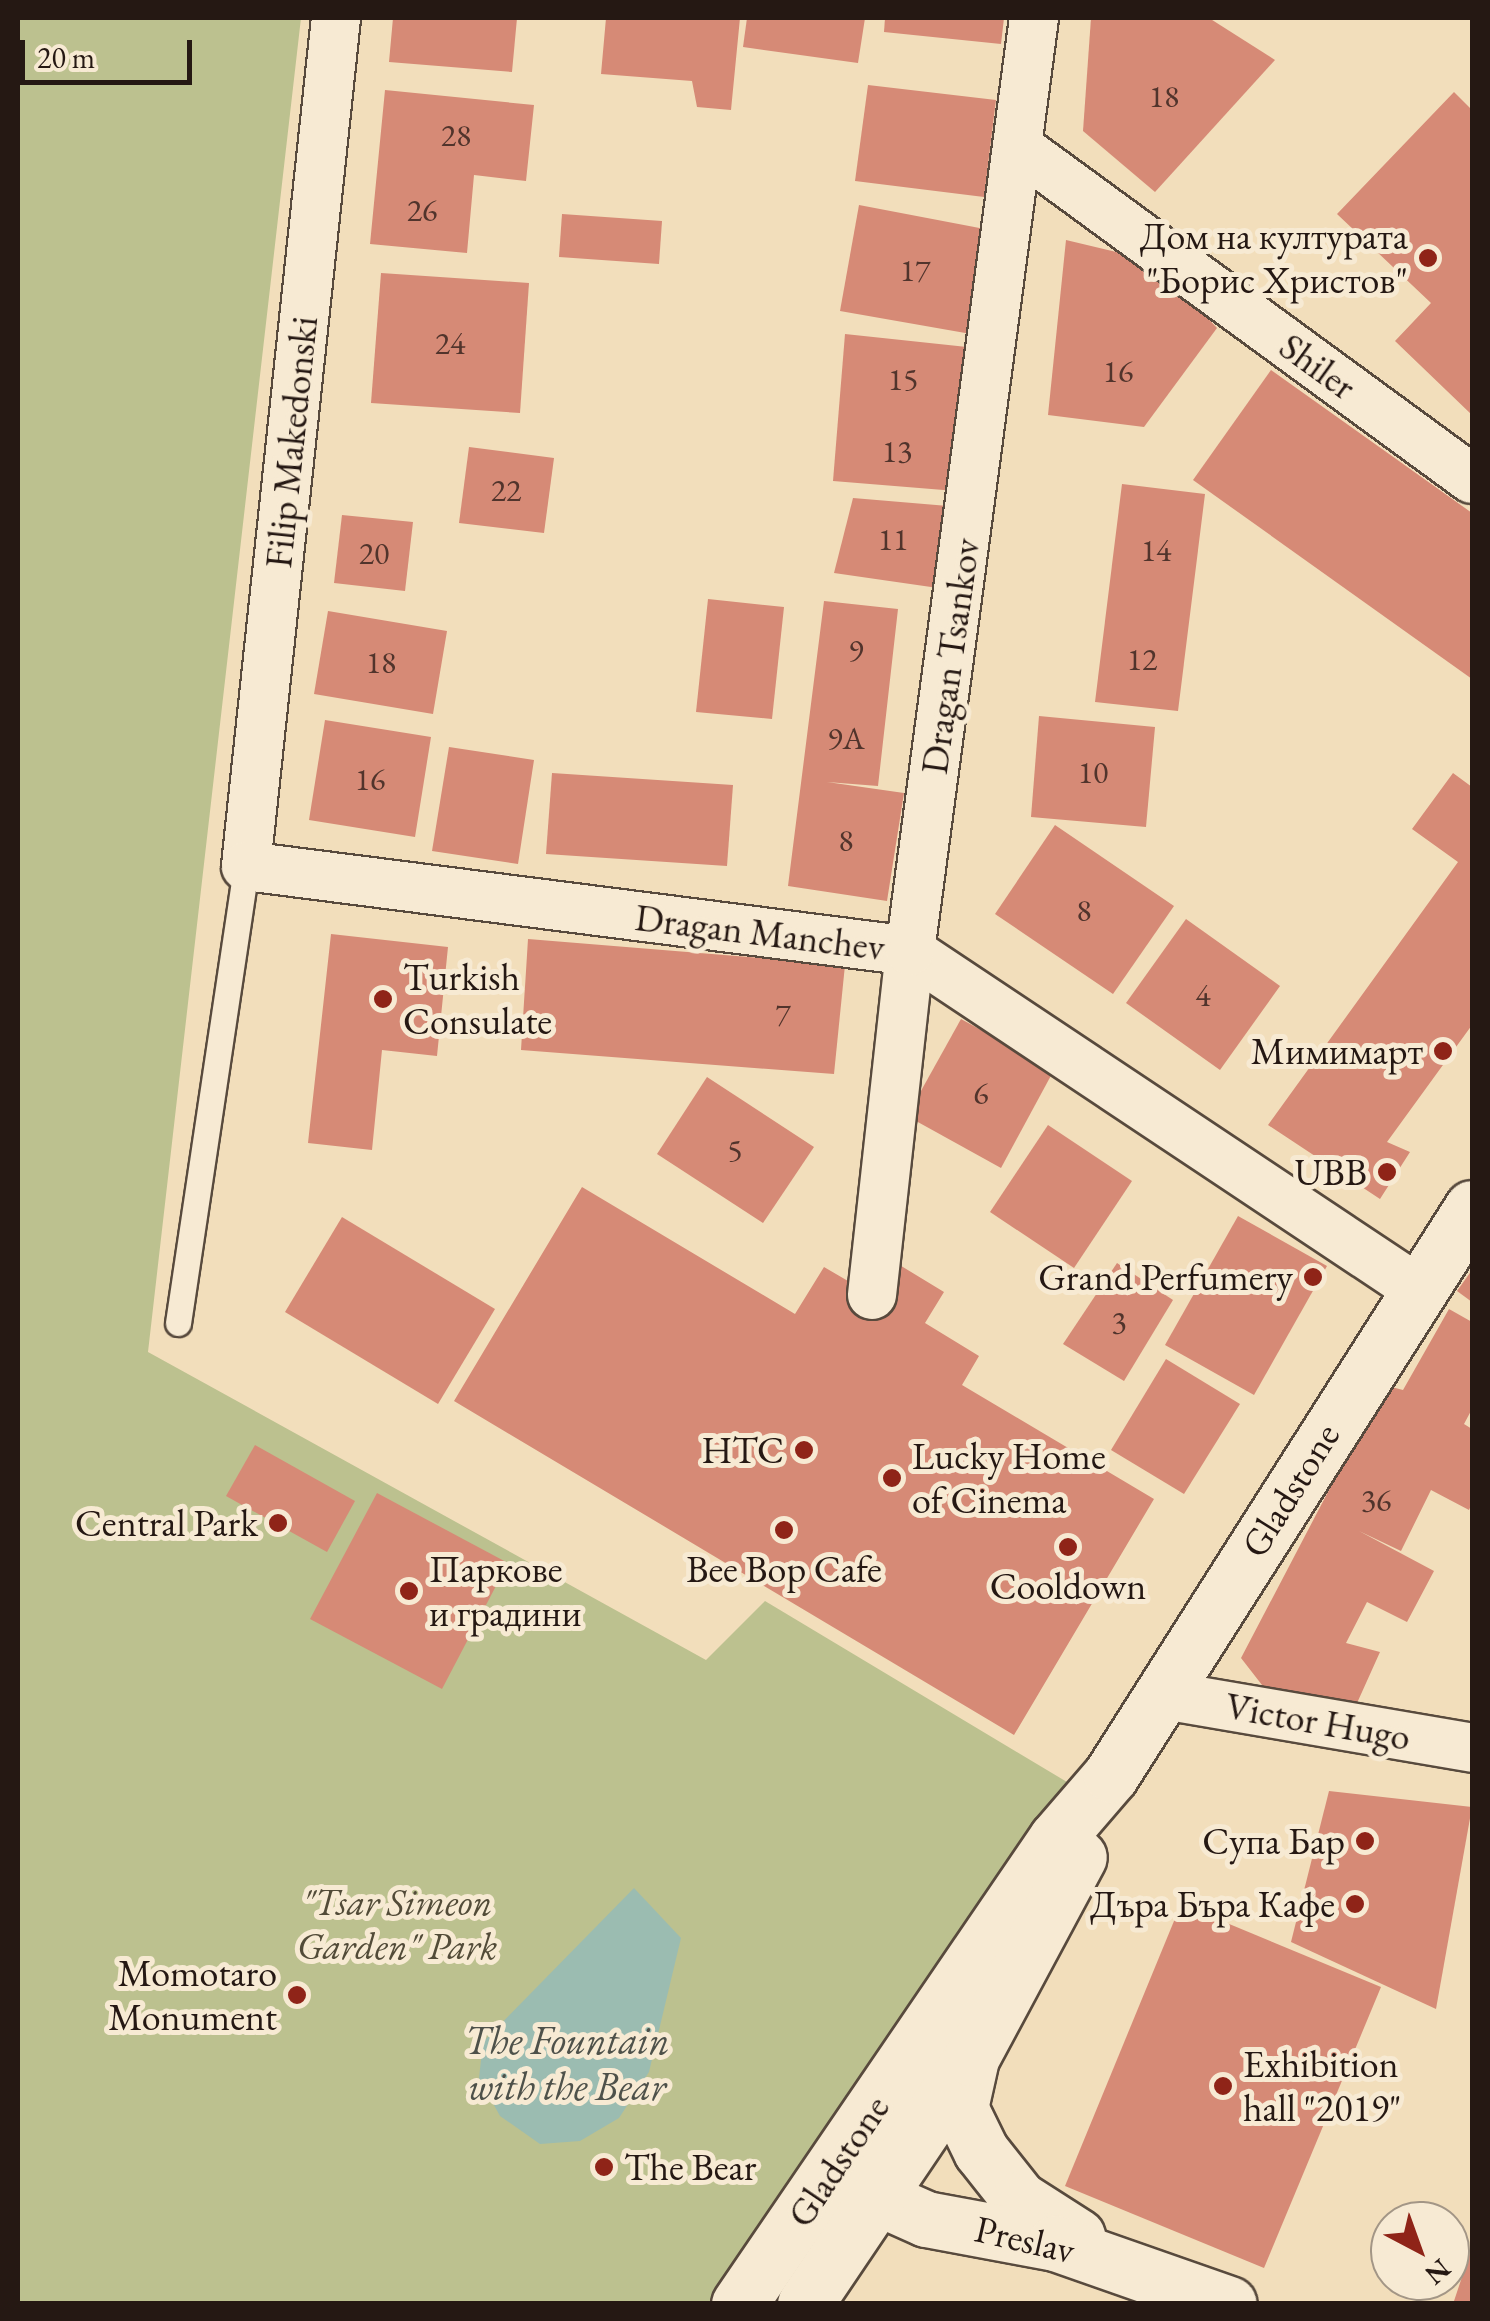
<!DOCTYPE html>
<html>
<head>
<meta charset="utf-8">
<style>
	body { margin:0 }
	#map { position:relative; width:1490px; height:2321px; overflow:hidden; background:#f2debb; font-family:"EB Garamond",serif }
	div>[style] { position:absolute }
	.green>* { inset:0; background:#bcc18f }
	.water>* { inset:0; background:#9bbcb1 }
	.building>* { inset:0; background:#d68a76 }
	.roads { filter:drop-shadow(2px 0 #584a3d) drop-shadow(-2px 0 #584a3d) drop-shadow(0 2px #584a3d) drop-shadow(0 -2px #584a3d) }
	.lane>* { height:25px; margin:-12.5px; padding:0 12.5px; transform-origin:12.5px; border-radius:12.5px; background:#f7ead3 }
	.street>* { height:48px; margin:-24px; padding:0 24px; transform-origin:24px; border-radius:24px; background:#f7ead3 }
	.secondary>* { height:55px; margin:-27.5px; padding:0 27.5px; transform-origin:27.5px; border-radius:27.5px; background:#f7ead3 }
	.dots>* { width:28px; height:28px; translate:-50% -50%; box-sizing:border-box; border:5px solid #f7ead3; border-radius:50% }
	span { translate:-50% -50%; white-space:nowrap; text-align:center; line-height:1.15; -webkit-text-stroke:10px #f7ead3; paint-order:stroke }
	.number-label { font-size:32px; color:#51342c }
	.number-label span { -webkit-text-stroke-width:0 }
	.poi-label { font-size:38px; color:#251813 }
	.right { translate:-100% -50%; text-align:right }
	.left { translate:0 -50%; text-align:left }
	.street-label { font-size:38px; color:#251813 }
	.park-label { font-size:38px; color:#524b38; font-style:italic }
	.water-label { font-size:40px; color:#4e514a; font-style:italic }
	.frame { position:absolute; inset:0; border:20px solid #251813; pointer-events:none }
	.north { position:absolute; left:1370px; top:2201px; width:100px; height:100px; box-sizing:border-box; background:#f7ead3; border:2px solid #a39686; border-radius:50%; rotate:139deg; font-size:28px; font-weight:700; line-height:40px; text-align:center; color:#251813 }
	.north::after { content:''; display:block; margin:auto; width:35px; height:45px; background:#8f2418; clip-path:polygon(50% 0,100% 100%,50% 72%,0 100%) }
	.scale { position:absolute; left:20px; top:40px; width:172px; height:45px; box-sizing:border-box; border:5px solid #251813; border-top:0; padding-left:12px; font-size:30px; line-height:35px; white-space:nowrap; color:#251813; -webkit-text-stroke:8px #f7ead3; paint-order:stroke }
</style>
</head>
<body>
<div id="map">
	<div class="green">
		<i style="clip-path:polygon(18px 18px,301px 18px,148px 1352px,706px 1660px,765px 1601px,1072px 1785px,711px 2303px,18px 2303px)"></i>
	</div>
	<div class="water">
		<i style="clip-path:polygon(634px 1888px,681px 1938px,649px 2072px,619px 2118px,580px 2141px,540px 2144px,500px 2116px,479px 2078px,483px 2042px)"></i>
	</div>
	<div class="building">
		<i style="clip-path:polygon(393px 18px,517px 18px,512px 72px,389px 62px)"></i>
		<i style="clip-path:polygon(606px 18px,740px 18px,731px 110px,697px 107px,692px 81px,601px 74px)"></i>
		<i style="clip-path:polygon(747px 18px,865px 18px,858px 63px,743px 47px)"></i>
		<i style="clip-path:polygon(885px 18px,1004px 18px,1001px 44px,884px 32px)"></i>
		<i style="clip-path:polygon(1091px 18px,1209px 18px,1275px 60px,1155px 192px,1083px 131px)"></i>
		<i style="clip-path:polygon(868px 85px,996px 100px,984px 197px,855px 181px)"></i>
		<i style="clip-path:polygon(385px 90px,534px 105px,526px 181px,474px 175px,467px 253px,370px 244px)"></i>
		<i style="clip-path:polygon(1454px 92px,1472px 110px,1472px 415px,1395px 341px,1431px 303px,1337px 214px)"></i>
		<i style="clip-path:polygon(859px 205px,990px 230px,971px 334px,840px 311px)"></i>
		<i style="clip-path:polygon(562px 214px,662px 221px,659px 264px,559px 257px)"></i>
		<i style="clip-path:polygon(1066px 240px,1154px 261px,1217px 328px,1144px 427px,1048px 415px)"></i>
		<i style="clip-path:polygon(381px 273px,529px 283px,520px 413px,371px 403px)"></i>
		<i style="clip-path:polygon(845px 334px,967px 347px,956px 491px,833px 481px)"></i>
		<i style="clip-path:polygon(1271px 370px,1472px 513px,1472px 679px,1193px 480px)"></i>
		<i style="clip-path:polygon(469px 447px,554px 458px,544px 533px,459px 523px)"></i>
		<i style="clip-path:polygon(1122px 484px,1205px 494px,1178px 711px,1095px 702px)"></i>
		<i style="clip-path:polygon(853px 498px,948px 506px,938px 588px,834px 573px)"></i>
		<i style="clip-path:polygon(342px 515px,413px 522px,405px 591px,334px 583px)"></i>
		<i style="clip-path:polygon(708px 599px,784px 607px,772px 719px,696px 712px)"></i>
		<i style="clip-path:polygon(824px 601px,898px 609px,878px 786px,827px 782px,904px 793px,887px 901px,788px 886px)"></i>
		<i style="clip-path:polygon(328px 611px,447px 631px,433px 714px,314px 694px)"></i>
		<i style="clip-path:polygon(1039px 716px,1155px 727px,1146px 827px,1031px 817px)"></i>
		<i style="clip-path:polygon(325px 720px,431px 737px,415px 837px,309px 820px)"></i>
		<i style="clip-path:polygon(449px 747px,534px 760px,518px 864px,432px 851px)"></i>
		<i style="clip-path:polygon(552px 773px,733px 785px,727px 866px,546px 854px)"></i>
		<i style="clip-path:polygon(1453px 773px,1472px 787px,1472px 1025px,1387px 1142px,1410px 1152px,1380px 1199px,1268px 1125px,1458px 862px,1412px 829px)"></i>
		<i style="clip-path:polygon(1055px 825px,1174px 906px,1113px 994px,995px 914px)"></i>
		<i style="clip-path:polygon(1186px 919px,1280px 986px,1220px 1070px,1126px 1003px)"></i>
		<i style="clip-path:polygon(331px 934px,448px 947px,437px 1056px,382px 1050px,372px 1150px,308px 1143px)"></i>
		<i style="clip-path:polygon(528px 939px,845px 965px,834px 1074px,521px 1050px)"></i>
		<i style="clip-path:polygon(961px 1019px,1054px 1070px,1001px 1168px,907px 1116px)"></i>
		<i style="clip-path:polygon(707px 1077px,814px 1147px,763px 1223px,657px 1154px)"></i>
		<i style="clip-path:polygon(1048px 1125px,1132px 1181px,1074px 1268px,990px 1212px)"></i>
		<i style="clip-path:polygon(582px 1187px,795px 1314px,824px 1267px,872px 1295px,893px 1261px,944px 1292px,925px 1323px,979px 1356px,962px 1385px,1154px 1499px,1014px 1735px,454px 1401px)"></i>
		<i style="clip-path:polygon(1238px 1216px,1327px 1266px,1254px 1395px,1165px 1345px)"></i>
		<i style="clip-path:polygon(342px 1217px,495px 1309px,438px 1404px,285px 1312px)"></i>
		<i style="clip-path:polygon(1117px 1263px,1173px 1300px,1124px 1381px,1063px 1344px)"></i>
		<i style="clip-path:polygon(1472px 1270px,1472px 1302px,1457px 1291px)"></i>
		<i style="clip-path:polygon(1449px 1309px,1472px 1322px,1472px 1409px,1464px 1424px,1472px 1429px,1472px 1503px,1469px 1510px,1431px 1490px,1401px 1551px,1359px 1531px,1434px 1571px,1407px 1622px,1367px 1602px,1346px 1643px,1380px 1652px,1353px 1712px,1269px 1694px,1241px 1658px,1384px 1385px,1403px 1390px)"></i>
		<i style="clip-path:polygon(1166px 1359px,1240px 1404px,1184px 1494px,1111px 1450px)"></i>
		<i style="clip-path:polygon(255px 1445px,355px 1501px,327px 1552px,226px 1496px)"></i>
		<i style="clip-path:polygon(377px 1493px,508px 1563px,442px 1689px,310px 1619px)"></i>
		<i style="clip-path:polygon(1329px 1791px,1472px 1807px,1436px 2009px,1291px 1942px)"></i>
		<i style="clip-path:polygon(1181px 1904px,1381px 1987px,1264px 2268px,1065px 2186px)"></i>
		<i style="clip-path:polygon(1472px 2247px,1472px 2304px,1453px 2304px)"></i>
	</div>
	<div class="roads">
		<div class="lane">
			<i style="left:178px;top:1323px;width:462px;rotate:-81.5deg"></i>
		</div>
		<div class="street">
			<i style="left:336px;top:18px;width:853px;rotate:96.06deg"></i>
			<i style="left:246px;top:866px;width:669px;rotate:7.29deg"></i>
			<i style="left:910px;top:951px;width:608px;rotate:33.66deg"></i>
			<i style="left:1018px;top:147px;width:562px;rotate:36.18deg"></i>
			<i style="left:872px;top:1295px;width:346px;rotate:-83.7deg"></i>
			<i style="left:910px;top:951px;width:941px;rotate:-82.43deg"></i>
			<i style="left:1163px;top:1695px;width:314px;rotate:9.7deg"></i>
		</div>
		<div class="secondary">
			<i style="left:970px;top:2063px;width:46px;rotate:102.5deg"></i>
			<i style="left:960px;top:2108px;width:48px;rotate:64deg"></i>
			<i style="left:981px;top:2151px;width:61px;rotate:51.6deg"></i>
			<i style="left:1019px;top:2199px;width:69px;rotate:32.5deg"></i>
			<i style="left:865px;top:2166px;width:37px;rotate:64deg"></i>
			<i style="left:881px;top:2199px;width:49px;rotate:24deg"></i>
			<i style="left:926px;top:2219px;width:131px;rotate:10.5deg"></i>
			<i style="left:1055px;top:2243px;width:184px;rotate:19.3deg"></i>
			<i style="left:739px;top:2304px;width:563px;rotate:-55.72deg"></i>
			<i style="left:1056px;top:1839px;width:84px;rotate:-49.3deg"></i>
			<i style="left:1111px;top:1775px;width:672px;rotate:-57.52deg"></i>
			<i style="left:805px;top:2304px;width:297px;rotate:-56deg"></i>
			<i style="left:971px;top:2058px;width:228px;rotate:-61.8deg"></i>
		</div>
	</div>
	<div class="dots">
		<i style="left:1428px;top:258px;background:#8f2418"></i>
		<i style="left:383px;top:999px;background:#8f2418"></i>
		<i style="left:1443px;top:1051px;background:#8f2418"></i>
		<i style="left:1387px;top:1172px;background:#8f2418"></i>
		<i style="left:1313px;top:1277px;background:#8f2418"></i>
		<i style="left:804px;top:1450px;background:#8f2418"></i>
		<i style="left:892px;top:1478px;background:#8f2418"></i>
		<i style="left:278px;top:1523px;background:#8f2418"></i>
		<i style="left:784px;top:1530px;background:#8f2418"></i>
		<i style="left:1068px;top:1547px;background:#8f2418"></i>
		<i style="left:409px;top:1591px;background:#8f2418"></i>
		<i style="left:1365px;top:1841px;background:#8f2418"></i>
		<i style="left:1355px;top:1904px;background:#8f2418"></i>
		<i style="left:297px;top:1995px;background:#8f2418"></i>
		<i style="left:1223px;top:2086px;background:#8f2418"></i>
		<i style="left:604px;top:2167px;background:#8f2418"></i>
	</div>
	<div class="number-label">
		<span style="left:1164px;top:96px">18</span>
		<span style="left:456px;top:135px">28</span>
		<span style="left:422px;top:210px">26</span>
		<span style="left:915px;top:270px">17</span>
		<span style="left:450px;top:343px">24</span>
		<span style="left:1118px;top:371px">16</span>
		<span style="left:903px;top:379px">15</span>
		<span style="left:897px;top:451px">13</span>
		<span style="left:506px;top:490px">22</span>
		<span style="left:893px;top:539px">11</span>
		<span style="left:1156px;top:550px">14</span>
		<span style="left:374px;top:553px">20</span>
		<span style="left:856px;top:650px">9</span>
		<span style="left:1142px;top:659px">12</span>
		<span style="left:381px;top:662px">18</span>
		<span style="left:846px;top:738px">9А</span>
		<span style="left:1093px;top:772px">10</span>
		<span style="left:370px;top:779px">16</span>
		<span style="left:846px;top:840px">8</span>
		<span style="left:1084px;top:910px">8</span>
		<span style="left:1203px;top:995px">4</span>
		<span style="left:783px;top:1014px">7</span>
		<span style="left:981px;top:1093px">6</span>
		<span style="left:735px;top:1150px">5</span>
		<span style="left:1119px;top:1322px">3</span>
		<span style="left:1376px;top:1500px">36</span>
	</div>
	<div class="poi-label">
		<span class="right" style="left:1408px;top:258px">Дом на културата<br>"Борис Христов"</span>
		<span class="left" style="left:403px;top:999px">Turkish<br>Consulate</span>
		<span class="right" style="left:1423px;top:1051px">Мимимарт</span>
		<span class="right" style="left:1367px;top:1172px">UBB</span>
		<span class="right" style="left:1293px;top:1277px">Grand Perfumery</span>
		<span class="right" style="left:784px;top:1450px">НТС</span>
		<span class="left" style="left:912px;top:1478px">Lucky Home<br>of Cinema</span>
		<span class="right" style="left:258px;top:1523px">Central Park</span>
		<span class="left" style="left:429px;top:1591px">Паркове<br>и градини</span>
		<span style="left:784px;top:1569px">Bee Bop Cafe</span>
		<span style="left:1068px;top:1586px">Cooldown</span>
		<span class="right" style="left:1345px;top:1841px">Супа Бар</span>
		<span class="right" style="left:1335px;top:1904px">Дъра Бъра Кафе</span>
		<span class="right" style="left:277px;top:1995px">Momotaro<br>Monument</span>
		<span class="left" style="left:1243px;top:2086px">Exhibition<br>hall "2019"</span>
		<span class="left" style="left:624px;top:2167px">The Bear</span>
	</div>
	<div class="street-label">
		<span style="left:1318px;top:366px;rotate:36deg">Shiler</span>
		<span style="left:291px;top:442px;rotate:-84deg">Filip Makedonski</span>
		<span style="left:950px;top:656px;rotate:-82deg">Dragan Tsankov</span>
		<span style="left:760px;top:932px;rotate:7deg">Dragan Manchev</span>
		<span style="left:1290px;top:1490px;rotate:-58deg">Gladstone</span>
		<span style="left:1318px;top:1721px;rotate:10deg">Victor Hugo</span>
		<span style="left:838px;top:2161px;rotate:-56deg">Gladstone</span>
		<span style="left:1025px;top:2239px;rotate:13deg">Preslav</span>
	</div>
	<div class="park-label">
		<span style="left:397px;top:1924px">"Tsar Simeon<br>Garden" Park</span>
	</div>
	<div class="water-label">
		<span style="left:567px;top:2063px">The Fountain<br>with the Bear</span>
	</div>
	<div class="frame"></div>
	<div class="north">N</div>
	<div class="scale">20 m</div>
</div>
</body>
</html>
